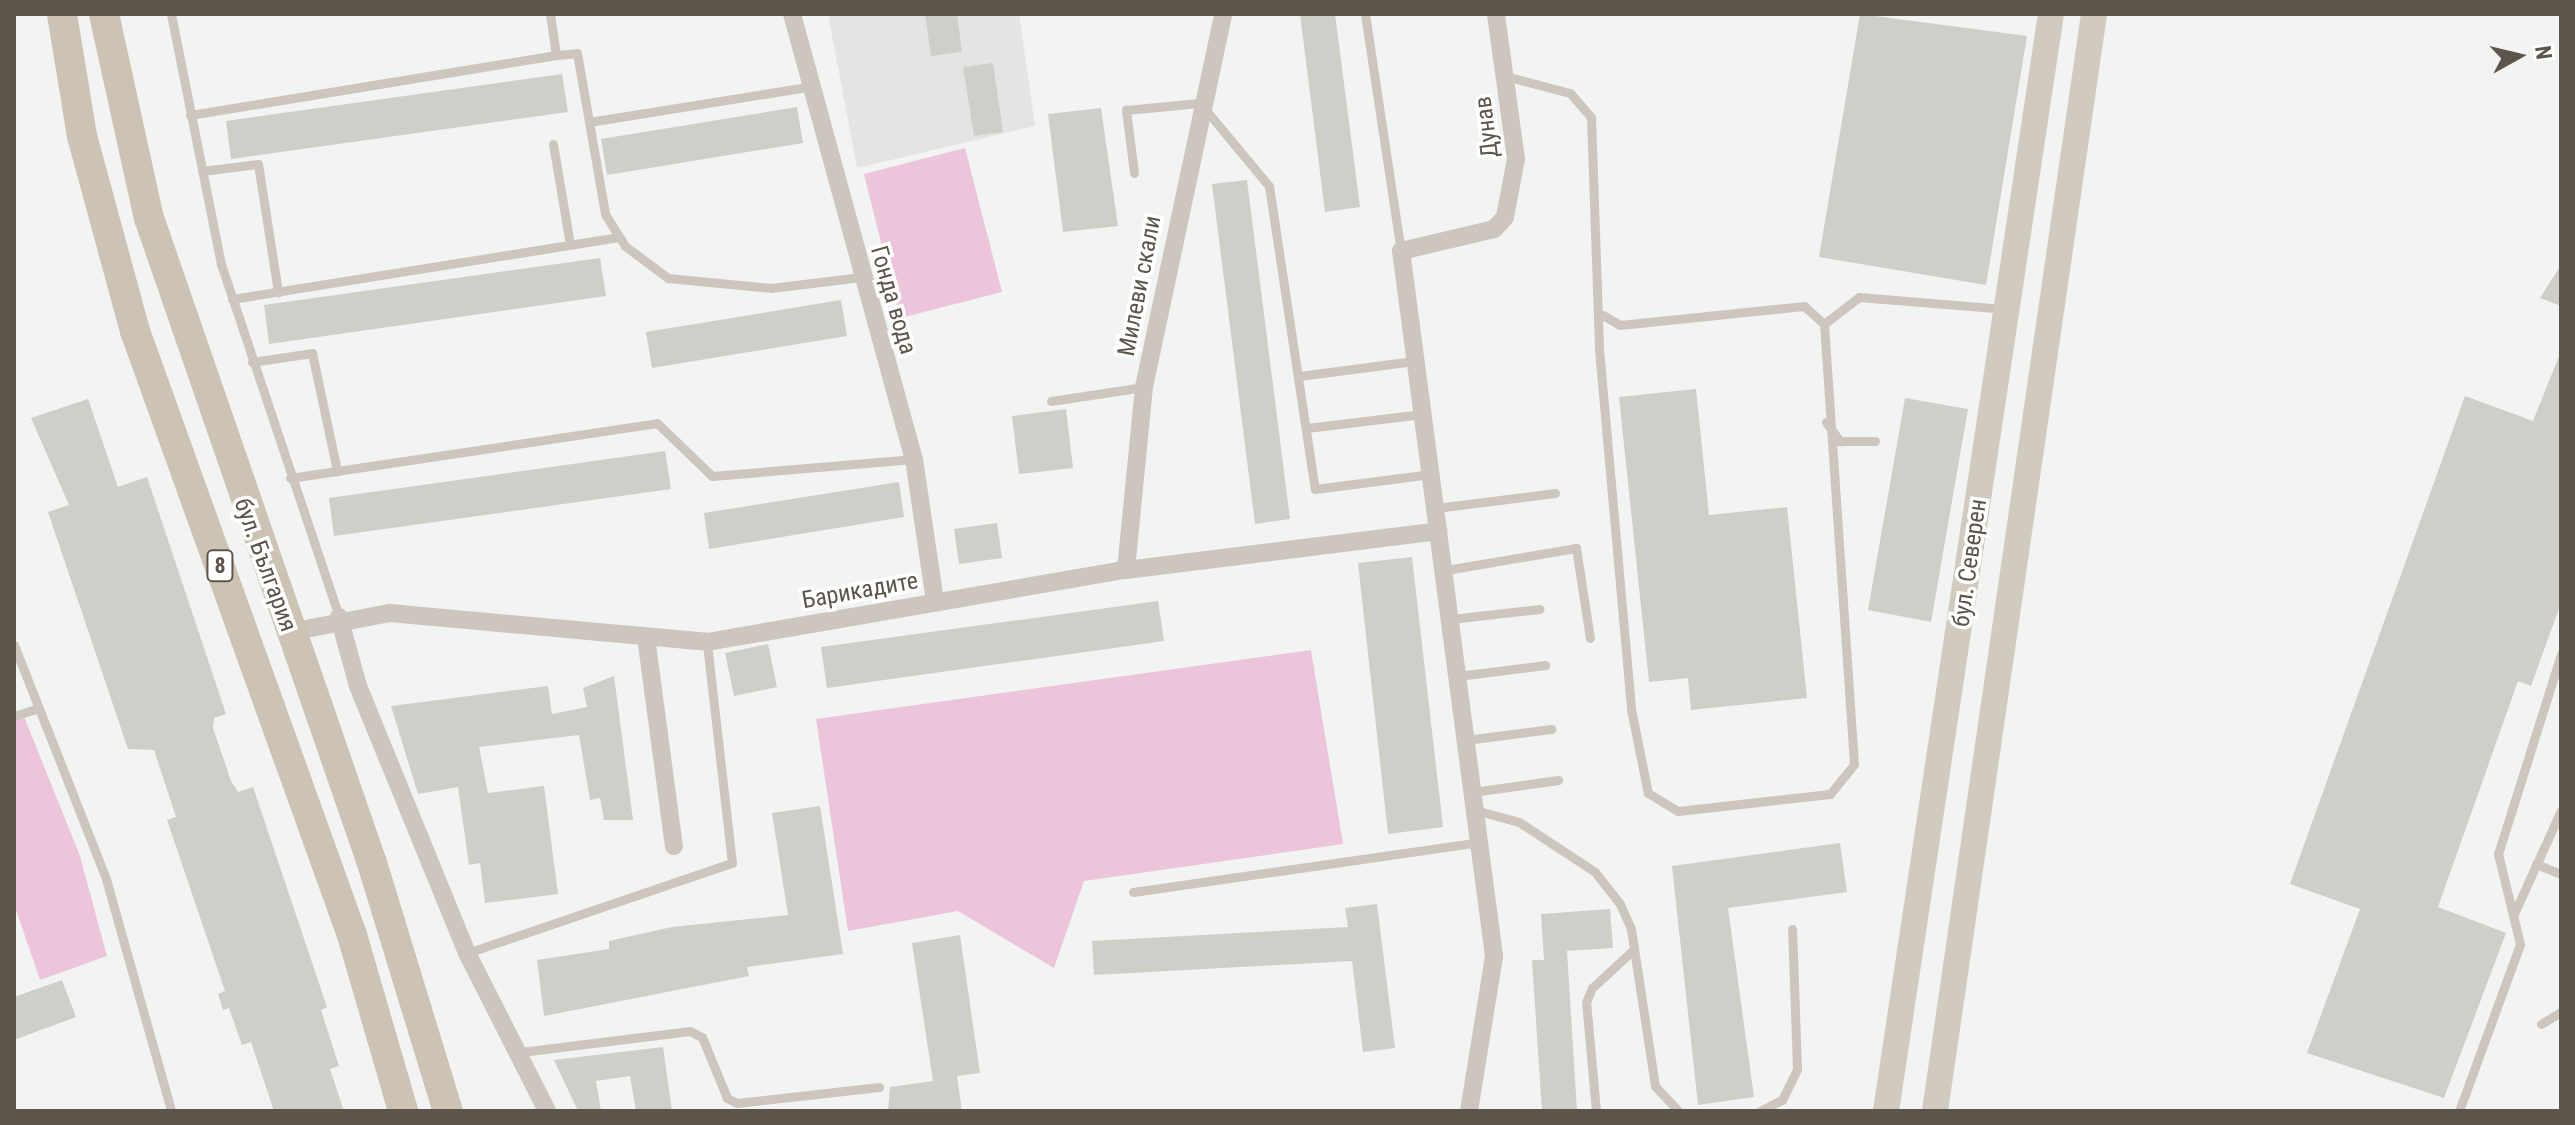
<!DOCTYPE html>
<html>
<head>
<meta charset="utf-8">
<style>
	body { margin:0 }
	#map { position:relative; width:2575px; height:1125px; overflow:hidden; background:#f2f3f3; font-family:"Roboto Condensed",sans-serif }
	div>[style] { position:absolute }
	.education>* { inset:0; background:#e3e5e4 }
	.green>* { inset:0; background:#ecc5da }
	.building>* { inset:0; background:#d0cec9 }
	.service>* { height:9px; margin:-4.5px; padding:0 4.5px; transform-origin:4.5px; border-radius:4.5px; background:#cdc6bf }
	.minor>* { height:18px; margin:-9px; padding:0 9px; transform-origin:9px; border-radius:9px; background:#cdc6bf }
	.secondary>* { height:26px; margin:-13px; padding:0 13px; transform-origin:13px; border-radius:13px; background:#d1cabf }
	.primary>* { height:30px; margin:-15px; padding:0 15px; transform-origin:15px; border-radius:15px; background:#cdc3b4 }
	span { translate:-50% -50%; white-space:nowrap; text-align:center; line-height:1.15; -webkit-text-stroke:7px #fff; paint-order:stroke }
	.shield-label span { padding:2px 6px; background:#fff; border:2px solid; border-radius:6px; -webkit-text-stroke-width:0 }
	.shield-label { font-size:22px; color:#5d554b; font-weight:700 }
	.street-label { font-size:24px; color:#5d554b }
	.frame { position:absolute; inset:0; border:16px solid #5d554b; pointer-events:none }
	.north { position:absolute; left:2479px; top:16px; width:80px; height:80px; -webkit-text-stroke:6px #fff; paint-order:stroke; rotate:82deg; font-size:22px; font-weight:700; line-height:32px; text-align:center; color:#5d554b }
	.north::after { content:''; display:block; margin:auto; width:28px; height:36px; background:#5d554b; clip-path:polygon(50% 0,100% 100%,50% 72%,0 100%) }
</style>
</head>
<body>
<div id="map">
	<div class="education">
		<i style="clip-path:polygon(828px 14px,1019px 14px,1035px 126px,857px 168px)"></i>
	</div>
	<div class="green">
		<i style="clip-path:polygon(965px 148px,1002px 292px,900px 318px,864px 174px)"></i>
		<i style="clip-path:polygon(1311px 650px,1343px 844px,1084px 881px,1054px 968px,958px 911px,848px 931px,816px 719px)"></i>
		<i style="clip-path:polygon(23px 714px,80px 856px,107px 956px,40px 980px,14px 904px,14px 717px)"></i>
	</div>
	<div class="building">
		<i style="clip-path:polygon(925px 14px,957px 14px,962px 52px,931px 56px)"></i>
		<i style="clip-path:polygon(1300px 14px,1335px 14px,1360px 207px,1325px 212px)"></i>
		<i style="clip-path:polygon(1860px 14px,2027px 36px,1986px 285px,1819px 257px)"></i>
		<i style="clip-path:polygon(993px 63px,1003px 132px,974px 136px,963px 67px)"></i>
		<i style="clip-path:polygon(562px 74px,568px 112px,231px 159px,226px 121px)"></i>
		<i style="clip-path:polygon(797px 107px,803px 143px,607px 175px,601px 139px)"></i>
		<i style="clip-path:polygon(1101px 108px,1118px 226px,1063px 232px,1048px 114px)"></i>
		<i style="clip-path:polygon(1247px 180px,1290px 519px,1255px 524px,1212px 184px)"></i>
		<i style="clip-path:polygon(600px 258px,606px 296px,269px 344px,264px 305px)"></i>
		<i style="clip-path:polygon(2561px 265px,2561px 306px,2540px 298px)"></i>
		<i style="clip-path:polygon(841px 300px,847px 336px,652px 368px,646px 332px)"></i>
		<i style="clip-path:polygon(2561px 351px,2561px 603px,2531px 686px,2518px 681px,2438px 907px,2506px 933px,2444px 1098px,2307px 1053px,2360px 909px,2290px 884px,2465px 396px,2533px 421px)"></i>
		<i style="clip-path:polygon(1696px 389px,1709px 515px,1787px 507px,1807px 698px,1691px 710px,1688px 678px,1649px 682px,1619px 397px)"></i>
		<i style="clip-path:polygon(1905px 398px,1968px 409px,1931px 622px,1868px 610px)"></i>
		<i style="clip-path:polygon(88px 399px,118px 487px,147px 477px,226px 714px,214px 718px,213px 728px,231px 781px,238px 792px,253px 787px,327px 1007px,321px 1010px,339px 1066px,330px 1069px,344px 1111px,274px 1111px,251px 1042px,242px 1045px,229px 1008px,223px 1010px,218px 994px,225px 991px,167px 820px,176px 817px,154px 750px,128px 749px,48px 512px,69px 505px,31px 418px)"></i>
		<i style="clip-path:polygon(1066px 409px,1073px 468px,1019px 474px,1012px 416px)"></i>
		<i style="clip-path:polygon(665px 451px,671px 489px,334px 536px,329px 498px)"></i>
		<i style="clip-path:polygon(899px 482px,904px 517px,709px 549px,704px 513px)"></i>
		<i style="clip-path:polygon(997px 523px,1002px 558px,959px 564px,954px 529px)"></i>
		<i style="clip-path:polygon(1412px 557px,1443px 827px,1388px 834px,1358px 563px)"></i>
		<i style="clip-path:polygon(1158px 601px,1164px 641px,827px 688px,821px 647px)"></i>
		<i style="clip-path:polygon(768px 644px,777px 687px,734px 696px,725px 653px)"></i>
		<i style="clip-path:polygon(614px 676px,633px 820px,604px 820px,600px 798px,590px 800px,579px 735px,479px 747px,488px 793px,544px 786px,558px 894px,485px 903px,480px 863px,469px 865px,458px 787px,418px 794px,391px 706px,548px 686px,552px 714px,587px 707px,583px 688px)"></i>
		<i style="clip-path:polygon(820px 806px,843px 954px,747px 967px,749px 976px,544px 1016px,537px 960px,609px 949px,609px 941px,672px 927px,788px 915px,772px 813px)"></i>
		<i style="clip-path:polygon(1840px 843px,1847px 892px,1728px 908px,1754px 1097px,1698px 1105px,1672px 866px)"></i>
		<i style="clip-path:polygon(1377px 904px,1395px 1048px,1363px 1052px,1352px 961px,1094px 975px,1092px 941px,1348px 927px,1345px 908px)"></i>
		<i style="clip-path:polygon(1610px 909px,1613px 948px,1567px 951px,1577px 1111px,1542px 1111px,1532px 960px,1544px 960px,1541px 914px)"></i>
		<i style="clip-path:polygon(960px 935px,980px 1073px,957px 1076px,962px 1111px,888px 1111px,890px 1087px,933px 1081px,912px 943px)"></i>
		<i style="clip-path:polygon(62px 980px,76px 1017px,14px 1040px,14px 997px)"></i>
		<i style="clip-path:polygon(663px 1047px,672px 1111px,636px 1111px,630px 1076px,596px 1081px,601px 1111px,578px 1111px,554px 1060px)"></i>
	</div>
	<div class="service">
		<i style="left:171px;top:14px;width:255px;rotate:78.7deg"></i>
		<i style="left:221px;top:264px;width:372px;rotate:71.5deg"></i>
		<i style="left:550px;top:14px;width:41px;rotate:81.7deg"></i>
		<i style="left:556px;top:55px;width:21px;rotate:-5deg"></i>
		<i style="left:577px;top:53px;width:163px;rotate:80.1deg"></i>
		<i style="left:605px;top:214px;width:38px;rotate:58deg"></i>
		<i style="left:625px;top:246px;width:54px;rotate:36.7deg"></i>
		<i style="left:668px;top:278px;width:103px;rotate:5.5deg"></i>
		<i style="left:771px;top:288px;width:91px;rotate:-7deg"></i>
		<i style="left:1365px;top:14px;width:240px;rotate:81.4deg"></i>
		<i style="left:1505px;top:76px;width:67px;rotate:14.7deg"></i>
		<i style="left:1570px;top:93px;width:32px;rotate:49deg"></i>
		<i style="left:1591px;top:117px;width:232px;rotate:88deg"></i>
		<i style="left:1599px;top:349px;width:361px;rotate:84.9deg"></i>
		<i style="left:1631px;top:709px;width:86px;rotate:78.6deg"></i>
		<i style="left:1648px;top:793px;width:35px;rotate:31deg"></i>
		<i style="left:1678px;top:811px;width:153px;rotate:-6.4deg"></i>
		<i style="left:1830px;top:794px;width:38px;rotate:-51deg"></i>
		<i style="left:1854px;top:764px;width:441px;rotate:-93.9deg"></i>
		<i style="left:1824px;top:324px;width:27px;rotate:-138deg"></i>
		<i style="left:1804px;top:306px;width:185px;rotate:174.1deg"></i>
		<i style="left:1620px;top:325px;width:20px;rotate:-150deg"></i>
		<i style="left:190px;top:115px;width:371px;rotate:-9.3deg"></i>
		<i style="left:589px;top:122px;width:221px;rotate:-9.1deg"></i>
		<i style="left:553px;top:144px;width:102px;rotate:80.4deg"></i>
		<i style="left:202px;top:171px;width:56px;rotate:-7.1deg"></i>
		<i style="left:258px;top:164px;width:130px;rotate:81.1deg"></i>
		<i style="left:1134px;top:173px;width:64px;rotate:-97.2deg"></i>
		<i style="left:1126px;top:110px;width:74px;rotate:-5.4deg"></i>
		<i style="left:1200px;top:103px;width:108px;rotate:50.3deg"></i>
		<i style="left:1269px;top:186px;width:306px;rotate:81.4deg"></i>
		<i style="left:1315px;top:489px;width:117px;rotate:-7.4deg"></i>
		<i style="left:232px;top:299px;width:392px;rotate:-9.1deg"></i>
		<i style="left:1824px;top:324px;width:44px;rotate:-37.6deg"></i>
		<i style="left:1859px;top:297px;width:145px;rotate:4.7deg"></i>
		<i style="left:252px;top:362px;width:61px;rotate:-8.5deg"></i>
		<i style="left:312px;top:353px;width:121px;rotate:78deg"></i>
		<i style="left:1299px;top:376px;width:116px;rotate:-7.4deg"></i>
		<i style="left:1051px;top:401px;width:94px;rotate:-8.6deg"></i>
		<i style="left:1826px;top:422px;width:24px;rotate:54deg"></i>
		<i style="left:1840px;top:441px;width:35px"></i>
		<i style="left:1307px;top:428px;width:116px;rotate:-6.9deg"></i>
		<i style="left:290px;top:478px;width:371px;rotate:-8.5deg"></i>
		<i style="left:657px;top:423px;width:76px;rotate:43.9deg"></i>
		<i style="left:712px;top:476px;width:203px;rotate:-4.8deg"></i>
		<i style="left:1436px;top:508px;width:120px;rotate:-7.2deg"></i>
		<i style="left:1446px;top:570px;width:132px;rotate:-9.6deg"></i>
		<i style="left:1576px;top:548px;width:91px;rotate:81.2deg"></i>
		<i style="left:1451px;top:619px;width:89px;rotate:-6.5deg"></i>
		<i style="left:14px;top:645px;width:251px;rotate:68.5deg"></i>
		<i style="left:106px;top:879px;width:241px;rotate:74.3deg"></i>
		<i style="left:1458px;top:676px;width:88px;rotate:-7.2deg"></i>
		<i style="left:14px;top:716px;width:26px;rotate:-18deg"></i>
		<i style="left:1466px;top:740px;width:86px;rotate:-7.4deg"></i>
		<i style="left:1473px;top:792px;width:86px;rotate:-8deg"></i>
		<i style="left:1475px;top:810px;width:46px;rotate:15.3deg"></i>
		<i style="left:1519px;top:822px;width:91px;rotate:33.3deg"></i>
		<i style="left:1595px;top:872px;width:41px;rotate:52deg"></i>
		<i style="left:1620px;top:904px;width:27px;rotate:66deg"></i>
		<i style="left:1631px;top:929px;width:159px;rotate:81.3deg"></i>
		<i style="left:1655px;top:1086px;width:34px;rotate:47deg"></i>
		<i style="left:2536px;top:864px;width:27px;rotate:22deg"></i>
		<i style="left:1133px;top:892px;width:350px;rotate:-8.2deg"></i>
		<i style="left:2513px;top:916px;width:116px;rotate:-65.6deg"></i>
		<i style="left:467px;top:953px;width:280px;rotate:-18.8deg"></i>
		<i style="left:732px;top:863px;width:222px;rotate:-96.5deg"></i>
		<i style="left:2541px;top:1024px;width:23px;rotate:-31deg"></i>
		<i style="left:521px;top:1052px;width:170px;rotate:-7.1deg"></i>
		<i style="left:690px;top:1031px;width:13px;rotate:27deg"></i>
		<i style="left:702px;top:1037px;width:66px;rotate:67.7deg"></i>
		<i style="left:727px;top:1098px;width:11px;rotate:27deg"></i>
		<i style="left:737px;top:1103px;width:143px;rotate:-6.4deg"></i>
		<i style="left:1596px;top:1111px;width:109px;rotate:-95.2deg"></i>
		<i style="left:1586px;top:1002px;width:15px;rotate:-67deg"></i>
		<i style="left:1592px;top:988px;width:56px;rotate:-42.8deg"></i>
		<i style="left:1760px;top:1111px;width:25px;rotate:-27deg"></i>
		<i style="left:1782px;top:1100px;width:34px;rotate:-64deg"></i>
		<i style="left:1797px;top:1069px;width:140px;rotate:-92deg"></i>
		<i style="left:2459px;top:1111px;width:178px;rotate:-69.9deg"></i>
		<i style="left:2520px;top:944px;width:93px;rotate:-103.7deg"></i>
		<i style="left:2498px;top:854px;width:210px;rotate:-72.5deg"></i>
	</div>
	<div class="minor">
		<i style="left:792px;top:14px;width:461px;rotate:74.7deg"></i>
		<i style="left:914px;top:459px;width:145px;rotate:81.6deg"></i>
		<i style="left:1126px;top:570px;width:184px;rotate:-84.4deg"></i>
		<i style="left:1144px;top:387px;width:381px;rotate:-78deg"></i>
		<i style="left:339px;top:617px;width:72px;rotate:74.6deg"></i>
		<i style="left:358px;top:686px;width:288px;rotate:67.8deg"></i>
		<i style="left:467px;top:953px;width:177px;rotate:63.1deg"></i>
		<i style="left:290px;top:632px;width:102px;rotate:-10.8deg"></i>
		<i style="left:390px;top:613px;width:318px;rotate:5.2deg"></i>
		<i style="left:707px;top:642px;width:425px;rotate:-9.8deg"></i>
		<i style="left:1126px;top:570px;width:315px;rotate:-7.1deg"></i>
		<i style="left:646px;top:637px;width:211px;rotate:82.4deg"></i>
		<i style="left:1469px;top:1111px;width:157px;rotate:-80.8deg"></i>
		<i style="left:1494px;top:956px;width:711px;rotate:-97.51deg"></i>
		<i style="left:1401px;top:251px;width:96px;rotate:-13.3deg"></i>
		<i style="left:1494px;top:229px;width:16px;rotate:-47deg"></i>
		<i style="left:1505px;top:217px;width:59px;rotate:-79.3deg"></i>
		<i style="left:1516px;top:159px;width:146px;rotate:-97.9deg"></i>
	</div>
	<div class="secondary">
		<i style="left:1886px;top:1111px;width:1109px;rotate:-81.45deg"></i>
		<i style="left:1935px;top:1111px;width:1108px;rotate:-81.75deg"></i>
	</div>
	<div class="primary">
		<i style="left:62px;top:14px;width:124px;rotate:80.7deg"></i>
		<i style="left:82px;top:136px;width:202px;rotate:74.8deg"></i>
		<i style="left:135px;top:331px;width:642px;rotate:70.24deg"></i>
		<i style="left:352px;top:935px;width:183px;rotate:73.8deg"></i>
		<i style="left:104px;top:14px;width:209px;rotate:77.6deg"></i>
		<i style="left:149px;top:218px;width:682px;rotate:70.93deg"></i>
		<i style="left:372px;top:863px;width:259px;rotate:73deg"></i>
	</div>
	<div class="shield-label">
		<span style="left:220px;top:566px">8</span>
	</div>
	<div class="street-label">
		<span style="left:1487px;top:127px;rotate:-97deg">Дунав</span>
		<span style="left:1140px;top:286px;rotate:-79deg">Милеви скали</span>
		<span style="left:893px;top:300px;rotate:74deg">Гонда вода</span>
		<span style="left:1970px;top:563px;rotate:-82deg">бул. Северен</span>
		<span style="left:265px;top:565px;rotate:70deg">бул. България</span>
		<span style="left:860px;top:591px;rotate:-10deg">Барикадите</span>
	</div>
	<div class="frame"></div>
	<div class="north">N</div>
</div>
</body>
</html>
